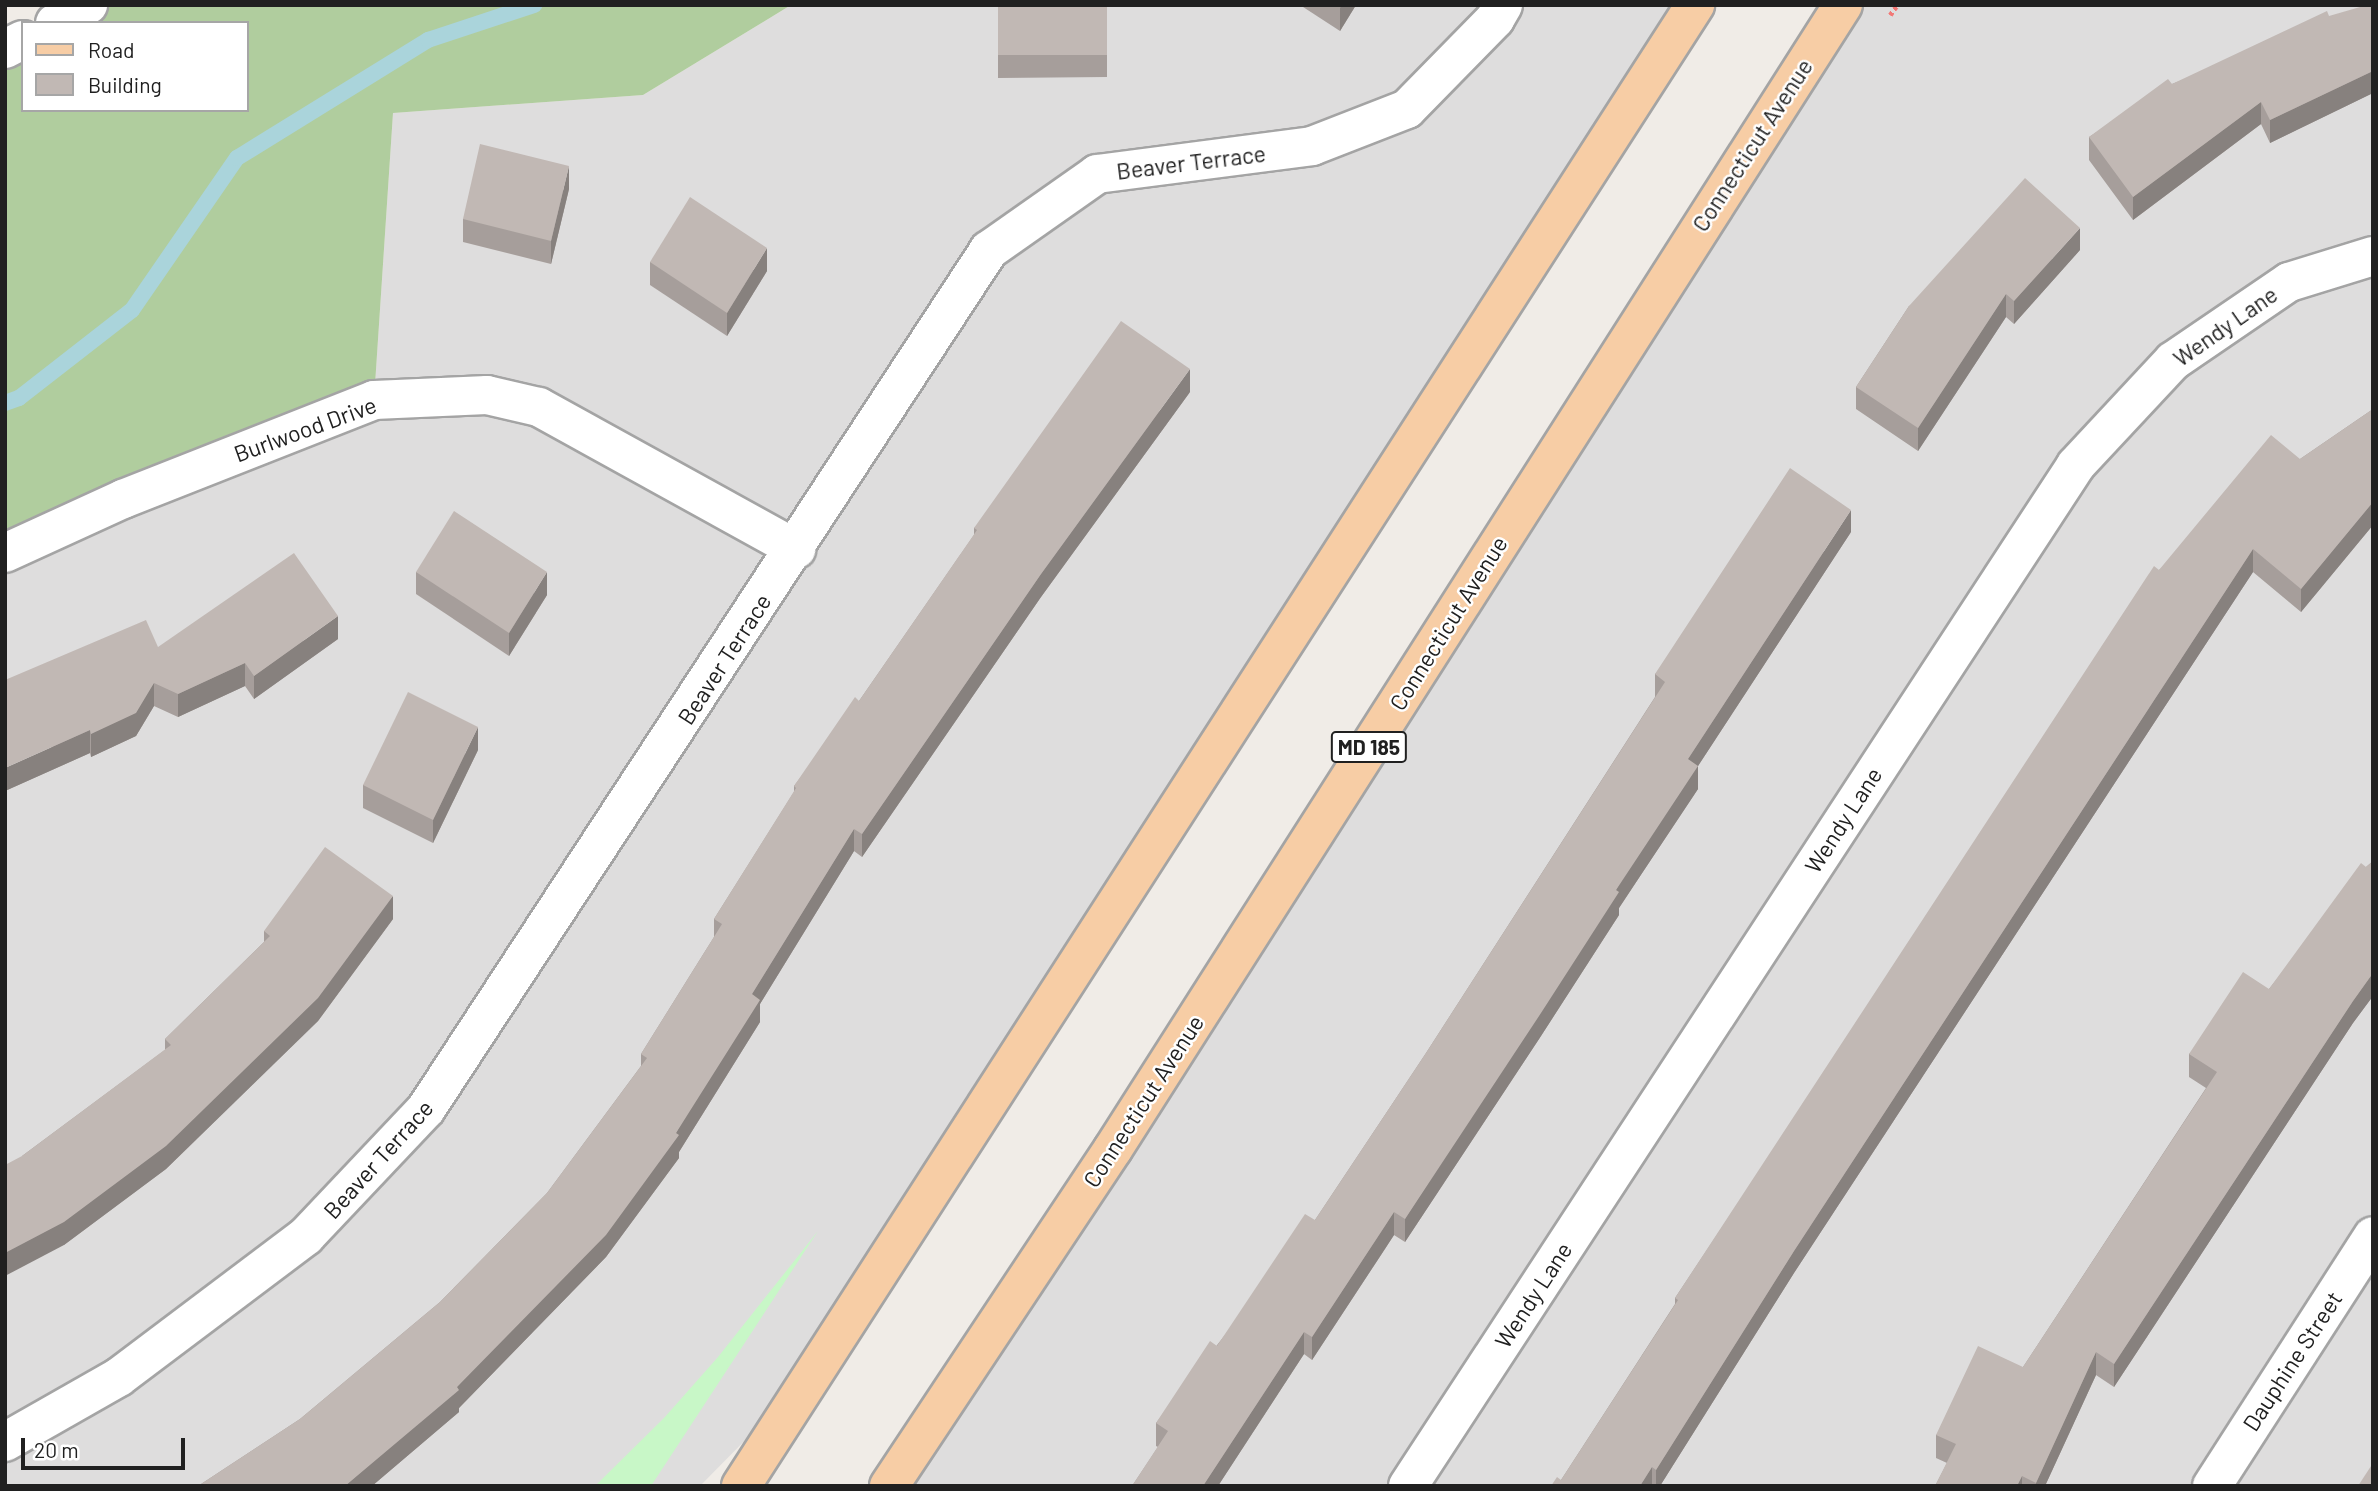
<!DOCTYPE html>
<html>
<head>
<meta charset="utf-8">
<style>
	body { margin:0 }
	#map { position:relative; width:2378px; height:1491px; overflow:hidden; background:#f0ece7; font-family:Barlow,sans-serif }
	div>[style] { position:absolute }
	.residential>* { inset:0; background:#dedddd }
	.forest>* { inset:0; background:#b0cd9e }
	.park>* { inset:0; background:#c8f7c7 }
	.stream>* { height:16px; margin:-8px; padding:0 8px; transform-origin:8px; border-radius:8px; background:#aad4db }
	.path>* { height:4.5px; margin-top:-2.25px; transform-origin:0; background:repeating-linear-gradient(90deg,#f27876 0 3.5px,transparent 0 7px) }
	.roads { filter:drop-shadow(2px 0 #a4a4a4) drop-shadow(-2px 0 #a4a4a4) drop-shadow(0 2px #a4a4a4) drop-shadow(0 -2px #a4a4a4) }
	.minor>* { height:38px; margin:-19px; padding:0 19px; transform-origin:19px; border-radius:19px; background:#fff }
	.major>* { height:38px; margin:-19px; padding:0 19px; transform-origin:19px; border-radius:19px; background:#f7cda5 }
	.wall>* { inset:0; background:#a69e9b }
	.shaded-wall>* { inset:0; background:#87817e }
	.building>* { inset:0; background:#c1b8b4 }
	span { translate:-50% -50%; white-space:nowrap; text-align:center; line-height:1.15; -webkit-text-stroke:5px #fff; paint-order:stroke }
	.shield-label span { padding:2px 5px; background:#fff; border:2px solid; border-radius:5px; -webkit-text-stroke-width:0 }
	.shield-label { font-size:21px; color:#202020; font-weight:700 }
	.street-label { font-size:23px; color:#202020 }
	.frame { position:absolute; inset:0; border:7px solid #202020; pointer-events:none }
	.legend { position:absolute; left:21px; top:21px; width:228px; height:91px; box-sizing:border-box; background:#fff; border:2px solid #a6a6a6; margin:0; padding:9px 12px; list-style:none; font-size:21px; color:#202020 }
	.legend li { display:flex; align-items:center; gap:14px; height:35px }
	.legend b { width:35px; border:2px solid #a6a6a6 }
	.scale { position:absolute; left:21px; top:1438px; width:164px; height:32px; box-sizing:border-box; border:4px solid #202020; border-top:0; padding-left:9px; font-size:21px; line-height:24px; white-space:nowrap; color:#202020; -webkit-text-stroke:5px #fff; paint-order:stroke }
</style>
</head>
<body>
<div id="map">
	<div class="residential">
		<i style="clip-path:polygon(791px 5px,1688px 5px,815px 1369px,700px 1486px,5px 1486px,5px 553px,374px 400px,393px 113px,643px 95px)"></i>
		<i style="clip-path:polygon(1843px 5px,2373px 5px,2373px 1486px,889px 1486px)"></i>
	</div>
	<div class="forest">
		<i style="clip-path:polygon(88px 5px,791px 5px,643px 95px,393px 113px,374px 400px,5px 553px,5px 49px,23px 40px,23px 110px,247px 110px,247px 23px,55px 23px)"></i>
	</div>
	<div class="park">
		<i style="clip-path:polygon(818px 1231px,651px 1486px,595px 1486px,664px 1418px,718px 1357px)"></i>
	</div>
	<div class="stream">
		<i style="left:5px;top:403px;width:15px;rotate:-20deg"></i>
		<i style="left:19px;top:398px;width:143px;rotate:-37.9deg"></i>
		<i style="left:132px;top:310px;width:185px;rotate:-55.4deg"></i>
		<i style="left:237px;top:158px;width:225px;rotate:-31.7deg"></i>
		<i style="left:428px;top:40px;width:112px;rotate:-18.3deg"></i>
	</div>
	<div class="path">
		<i style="left:1890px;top:15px;width:12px;rotate:-55deg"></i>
	</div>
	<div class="roads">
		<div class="minor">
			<i style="left:55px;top:23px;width:38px;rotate:-29deg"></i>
			<i style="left:5px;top:49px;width:20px;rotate:-27deg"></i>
			<i style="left:5px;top:553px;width:130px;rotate:-24.6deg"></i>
			<i style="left:123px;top:499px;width:270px;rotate:-21.5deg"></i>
			<i style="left:374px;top:400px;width:113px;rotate:-2.5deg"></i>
			<i style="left:487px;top:395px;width:53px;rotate:13deg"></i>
			<i style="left:539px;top:407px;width:294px;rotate:28.9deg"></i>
			<i style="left:5px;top:1442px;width:131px;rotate:-29.7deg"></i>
			<i style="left:119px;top:1377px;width:234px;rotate:-37deg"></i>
			<i style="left:306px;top:1236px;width:175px;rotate:-46.6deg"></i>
			<i style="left:426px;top:1109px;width:1027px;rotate:-56.76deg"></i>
			<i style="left:989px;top:250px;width:132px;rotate:-35.1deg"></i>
			<i style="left:1097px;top:174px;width:217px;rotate:-7.4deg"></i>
			<i style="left:1312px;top:146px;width:102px;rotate:-21.3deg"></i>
			<i style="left:1407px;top:109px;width:126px;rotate:-45.6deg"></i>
			<i style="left:1495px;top:19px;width:16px;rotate:-60deg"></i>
			<i style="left:1408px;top:1486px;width:1220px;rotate:-56.8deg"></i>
			<i style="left:2076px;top:465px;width:142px;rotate:-47deg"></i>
			<i style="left:2173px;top:361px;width:140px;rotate:-34.3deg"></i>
			<i style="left:2289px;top:282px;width:88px;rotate:-17.2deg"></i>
			<i style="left:2212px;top:1486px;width:297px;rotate:-57.2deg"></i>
		</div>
		<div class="major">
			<i style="left:741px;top:1486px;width:1762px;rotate:-57.21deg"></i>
			<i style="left:889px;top:1486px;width:405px;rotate:-56.4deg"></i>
			<i style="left:1113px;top:1149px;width:1357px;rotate:-57.46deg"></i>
		</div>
	</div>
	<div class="wall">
		<i style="clip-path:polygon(998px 5px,1107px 5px,1107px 77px,998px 78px)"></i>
		<i style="clip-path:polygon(1300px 5px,1356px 5px,1340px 31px)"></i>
		<i style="clip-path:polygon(2373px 5px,2373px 93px,2270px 143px,2261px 124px,2133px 220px,2089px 160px,2089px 137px,2172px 84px)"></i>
		<i style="clip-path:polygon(569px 189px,551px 264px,463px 242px,463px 219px)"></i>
		<i style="clip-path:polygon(2080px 250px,2014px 324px,2006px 317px,1918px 451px,1856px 409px,1856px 387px,1909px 306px)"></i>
		<i style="clip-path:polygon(650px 262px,767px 271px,727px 336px,650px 285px)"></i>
		<i style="clip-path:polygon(1190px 392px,1041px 597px,862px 857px,854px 851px,760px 1004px,760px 1022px,679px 1152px,679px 1158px,606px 1257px,459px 1408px,459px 1412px,372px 1486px,198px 1486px,300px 1419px,440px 1302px,547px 1193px,641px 1066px,641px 1054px,714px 937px,714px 919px,794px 792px,794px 786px,859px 701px,974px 535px,974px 528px)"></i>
		<i style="clip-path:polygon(2373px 409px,2373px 525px,2301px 612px,2253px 572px,1794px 1273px,1660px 1486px,1551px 1486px,1561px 1480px,1675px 1304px,1675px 1298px,2159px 570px,2300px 459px)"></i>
		<i style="clip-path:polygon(1851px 532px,1698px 766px,1698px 789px,1619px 908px,1619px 915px,1541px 1036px,1405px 1242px,1394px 1235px,1312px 1360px,1304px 1354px,1218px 1486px,1132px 1486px,1158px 1447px,1156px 1446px,1156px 1423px,1315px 1220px,1426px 1053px,1655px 697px,1655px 674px)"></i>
		<i style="clip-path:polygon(416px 572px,547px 595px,509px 656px,416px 594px)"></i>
		<i style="clip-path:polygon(338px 639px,254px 699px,245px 686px,178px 717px,154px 706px,136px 736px,91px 757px,90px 753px,5px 791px,158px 647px)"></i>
		<i style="clip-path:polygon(478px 750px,433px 843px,363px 808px,363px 785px)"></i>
		<i style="clip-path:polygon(2373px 861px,2373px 996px,2353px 1023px,2114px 1387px,2096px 1375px,2045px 1486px,1935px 1486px,1947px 1463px,1936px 1458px,1936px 1435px,2023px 1367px,2206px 1088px,2189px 1077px,2189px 1054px,2269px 989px,2366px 867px)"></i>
		<i style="clip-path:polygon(393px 919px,318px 1021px,166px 1169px,64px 1245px,22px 1156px,165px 1050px,165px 1039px,264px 942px,264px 931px)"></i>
	</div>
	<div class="shaded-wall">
		<i style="clip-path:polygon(1342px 5px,1356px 5px,1340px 31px,1340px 8px)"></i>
		<i style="clip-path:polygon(2373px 71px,2373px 93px,2270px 143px,2270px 120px)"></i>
		<i style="clip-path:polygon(2261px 102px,2261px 124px,2133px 220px,2133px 197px)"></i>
		<i style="clip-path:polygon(569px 166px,569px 189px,551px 264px,551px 241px)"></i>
		<i style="clip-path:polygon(2080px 228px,2080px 250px,2014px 324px,2014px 301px)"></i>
		<i style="clip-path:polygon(767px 248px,767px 271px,727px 336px,727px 313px)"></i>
		<i style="clip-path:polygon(2006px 294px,2006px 317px,1918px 451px,1918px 428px)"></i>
		<i style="clip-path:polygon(1190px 369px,1190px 392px,1041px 597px,862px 857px,862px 834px,1041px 574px)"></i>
		<i style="clip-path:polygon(2373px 502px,2373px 525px,2301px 612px,2301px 589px)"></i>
		<i style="clip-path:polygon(1851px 510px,1851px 532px,1698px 766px,1698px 789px,1619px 908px,1619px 915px,1541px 1036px,1405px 1242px,1405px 1219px,1616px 890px,1688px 759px)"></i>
		<i style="clip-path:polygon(2253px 549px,2253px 572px,1794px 1273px,1660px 1486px,1656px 1486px,1656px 1470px,1794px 1251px)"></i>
		<i style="clip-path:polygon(547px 572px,547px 595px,509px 656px,509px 633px)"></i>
		<i style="clip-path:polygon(338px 616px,338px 639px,254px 699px,254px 676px)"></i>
		<i style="clip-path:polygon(245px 663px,245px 686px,178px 717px,178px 694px)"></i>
		<i style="clip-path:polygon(154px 683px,154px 706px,136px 736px,91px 757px,91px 734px)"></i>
		<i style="clip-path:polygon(478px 727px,478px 750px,433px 843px,433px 820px)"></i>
		<i style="clip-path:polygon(90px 730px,90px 753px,5px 791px,5px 768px)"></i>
		<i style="clip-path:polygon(854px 829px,854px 851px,760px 1004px,760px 1022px,679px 1152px,679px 1158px,606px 1257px,459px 1408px,459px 1412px,372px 1486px,345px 1486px,457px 1387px,676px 1133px,752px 994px)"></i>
		<i style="clip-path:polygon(393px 896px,393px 919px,318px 1021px,166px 1169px,64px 1245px,5px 1276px,5px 1253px)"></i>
		<i style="clip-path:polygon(2373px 973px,2373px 996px,2353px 1023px,2114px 1387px,2114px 1364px,2353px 1001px)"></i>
		<i style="clip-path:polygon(1394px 1212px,1394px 1235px,1312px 1360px,1312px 1337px)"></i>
		<i style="clip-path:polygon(1304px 1332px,1304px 1354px,1218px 1486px,1203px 1486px)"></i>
		<i style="clip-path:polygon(2096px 1352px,2096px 1375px,2045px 1486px,2036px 1486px,2036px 1483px)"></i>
		<i style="clip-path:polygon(1652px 1467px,1652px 1486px,1640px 1486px)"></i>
		<i style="clip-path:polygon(2022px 1476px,2022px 1486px,2017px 1486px)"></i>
	</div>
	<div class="building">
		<i style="clip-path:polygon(998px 5px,1107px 5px,1107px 55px,998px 55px)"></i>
		<i style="clip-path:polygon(2367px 5px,2373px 5px,2373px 71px,2270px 120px,2261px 102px,2133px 197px,2089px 137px,2168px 79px,2172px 84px,2327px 11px,2329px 16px)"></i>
		<i style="clip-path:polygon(480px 144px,569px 166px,551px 241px,463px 219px)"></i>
		<i style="clip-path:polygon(2025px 178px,2080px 228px,2014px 301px,2006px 294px,1918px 428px,1856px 387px,1909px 306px)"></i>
		<i style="clip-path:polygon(690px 197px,767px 248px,727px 313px,650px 262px)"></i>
		<i style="clip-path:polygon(1121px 321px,1190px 369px,1041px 574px,862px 834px,854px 829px,752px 994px,760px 1000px,676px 1133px,679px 1135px,606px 1235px,457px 1387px,459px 1390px,345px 1486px,198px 1486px,300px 1419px,440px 1302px,547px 1193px,647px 1058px,641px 1054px,722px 924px,714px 919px,796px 788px,794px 786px,855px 697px,859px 701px,977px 530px,974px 528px)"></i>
		<i style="clip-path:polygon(2373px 409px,2373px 502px,2301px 589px,2253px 549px,1794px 1251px,1656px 1470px,1652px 1467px,1640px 1486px,1551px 1486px,1557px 1477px,1561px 1480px,1678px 1300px,1675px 1298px,2154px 566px,2159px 570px,2271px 435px,2300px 459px)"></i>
		<i style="clip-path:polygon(1790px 468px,1851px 510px,1688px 759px,1698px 766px,1616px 890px,1619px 892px,1541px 1013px,1405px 1219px,1394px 1212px,1312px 1337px,1304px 1332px,1203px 1486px,1132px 1486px,1168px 1431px,1156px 1423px,1210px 1341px,1217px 1346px,1305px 1214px,1315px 1220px,1426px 1053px,1665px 682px,1655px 674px)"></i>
		<i style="clip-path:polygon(454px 511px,547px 572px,509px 633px,416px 572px)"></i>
		<i style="clip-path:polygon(294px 553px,338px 616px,254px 676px,245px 663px,178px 694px,154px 683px,136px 713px,91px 734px,90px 730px,5px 768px,5px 680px,146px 620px,158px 647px)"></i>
		<i style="clip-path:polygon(408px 692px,478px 727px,433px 820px,363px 785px)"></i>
		<i style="clip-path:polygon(325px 847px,393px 896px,318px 998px,166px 1146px,64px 1222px,5px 1253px,5px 1165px,22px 1156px,171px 1045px,165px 1039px,270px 936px,264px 931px)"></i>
		<i style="clip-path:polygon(2373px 861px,2373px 973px,2353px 1001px,2114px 1364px,2096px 1352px,2036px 1483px,2022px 1476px,2017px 1486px,1935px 1486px,1956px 1444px,1936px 1435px,1978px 1346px,2023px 1367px,2217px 1072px,2189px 1054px,2243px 972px,2269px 989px,2361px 863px,2366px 867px)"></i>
		<i style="clip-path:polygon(2373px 1463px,2373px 1486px,2358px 1486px)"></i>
	</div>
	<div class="shield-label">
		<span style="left:1369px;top:747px">MD 185</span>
	</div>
	<div class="street-label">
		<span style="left:1752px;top:145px;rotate:-57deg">Connecticut Avenue</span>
		<span style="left:1191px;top:162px;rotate:-7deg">Beaver Terrace</span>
		<span style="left:2225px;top:326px;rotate:-35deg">Wendy Lane</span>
		<span style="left:305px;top:429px;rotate:-20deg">Burlwood Drive</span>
		<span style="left:1448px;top:623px;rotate:-58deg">Connecticut Avenue</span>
		<span style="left:724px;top:659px;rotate:-57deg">Beaver Terrace</span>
		<span style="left:1843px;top:820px;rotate:-57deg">Wendy Lane</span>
		<span style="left:1143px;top:1101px;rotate:-57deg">Connecticut Avenue</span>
		<span style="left:378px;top:1159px;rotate:-48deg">Beaver Terrace</span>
		<span style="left:1533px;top:1295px;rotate:-57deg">Wendy Lane</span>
		<span style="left:2292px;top:1361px;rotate:-57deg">Dauphine Street</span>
	</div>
	<div class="frame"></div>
	<ul class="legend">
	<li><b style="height:9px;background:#f7cda5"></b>Road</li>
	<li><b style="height:19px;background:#c1b8b4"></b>Building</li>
	</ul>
	<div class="scale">20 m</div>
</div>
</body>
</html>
